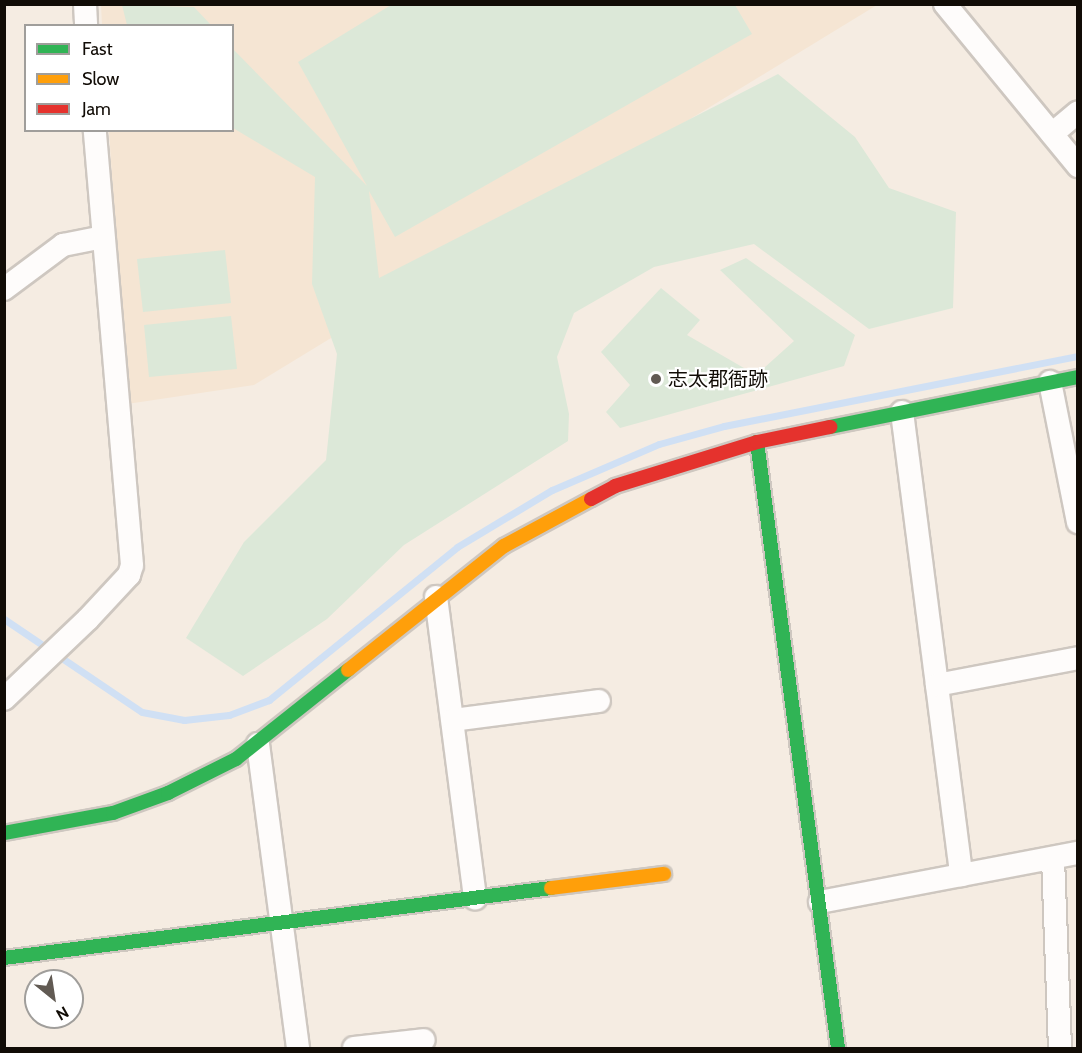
<!DOCTYPE html>
<html>
<head>
<meta charset="utf-8">
<style>
	body { margin:0 }
	#map { position:relative; width:1082px; height:1053px; overflow:hidden; background:#f5ece2; font-family:Cabin,"Noto Sans JP",sans-serif }
	div>[style] { position:absolute }
	.built>* { inset:0; background:#f5e5d3 }
	.green>* { inset:0; background:#dce8d8 }
	.stream>* { height:7px; margin:-3.5px; padding:0 3.5px; transform-origin:3.5px; border-radius:3.5px; background:#d0e0f4 }
	.roads { filter:drop-shadow(2px 0 #cec7c0) drop-shadow(-2px 0 #cec7c0) drop-shadow(0 2px #cec7c0) drop-shadow(0 -2px #cec7c0) }
	.street>* { height:22px; margin:-11px; padding:0 11px; transform-origin:11px; border-radius:11px; background:#fefcfb }
	.fast>* { height:14px; margin:-7px; padding:0 7px; transform-origin:7px; border-radius:7px; background:#30b455 }
	.slow>* { height:14px; margin:-7px; padding:0 7px; transform-origin:7px; border-radius:7px; background:#ff9f0a }
	.jam>* { height:14px; margin:-7px; padding:0 7px; transform-origin:7px; border-radius:7px; background:#e5322d }
	.dots>* { width:16px; height:16px; translate:-50% -50%; box-sizing:border-box; border:3px solid #fff; border-radius:50% }
	span { translate:-50% -50%; white-space:nowrap; text-align:center; line-height:1.15; -webkit-text-stroke:4.5px #fff; paint-order:stroke }
	.poi-label { font-size:20px; color:#110c06 }
	.left { translate:0 -50%; text-align:left }
	.frame { position:absolute; inset:0; border:6px solid #110c06; pointer-events:none }
	.legend { position:absolute; left:24px; top:24px; width:210px; height:108px; box-sizing:border-box; background:#fff; border:2px solid #a09e9b; margin:0; padding:8px 10px; list-style:none; font-size:18px; color:#110c06 }
	.legend li { display:flex; align-items:center; gap:12px; height:30px }
	.legend b { width:30px; border:2px solid #a09e9b }
	.north { position:absolute; left:24px; top:969px; width:60px; height:60px; box-sizing:border-box; background:#fff; border:2px solid #a09e9b; border-radius:50%; rotate:150deg; font-size:16px; font-weight:700; line-height:24px; text-align:center; color:#110c06 }
	.north::after { content:''; display:block; margin:auto; width:21px; height:27px; background:#615a53; clip-path:polygon(50% 0,100% 100%,50% 72%,0 100%) }
</style>
</head>
<body>
<div id="map">
	<div class="built">
		<i style="clip-path:polygon(101px 5px,877px 5px,254px 385px,127px 404px,109px 131px,232px 130px,232px 26px,102px 25px)"></i>
	</div>
	<div class="green">
		<i style="clip-path:polygon(122px 5px,194px 7px,211px 25px,127px 25px)"></i>
		<i style="clip-path:polygon(391px 5px,735px 5px,752px 34px,395px 237px,369px 191px,379px 278px,778px 74px,855px 137px,889px 188px,956px 212px,953px 308px,869px 329px,754px 244px,654px 267px,574px 313px,557px 357px,569px 414px,568px 441px,404px 545px,327px 619px,243px 676px,186px 638px,244px 542px,326px 460px,337px 354px,312px 284px,315px 177px,233px 128px,233px 49px,367px 186px,298px 62px)"></i>
		<i style="clip-path:polygon(225px 250px,231px 303px,143px 312px,137px 259px)"></i>
		<i style="clip-path:polygon(746px 258px,855px 335px,844px 366px,620px 428px,606px 412px,630px 385px,601px 352px,661px 288px,700px 320px,687px 335px,756px 375px,794px 341px,720px 270px)"></i>
		<i style="clip-path:polygon(231px 316px,237px 369px,149px 377px,144px 325px)"></i>
	</div>
	<div class="stream">
		<i style="left:4px;top:619px;width:166px;rotate:34deg"></i>
		<i style="left:142px;top:712px;width:43px;rotate:10.8deg"></i>
		<i style="left:184px;top:720px;width:45px;rotate:-6.3deg"></i>
		<i style="left:229px;top:715px;width:43px;rotate:-20.6deg"></i>
		<i style="left:269px;top:700px;width:242px;rotate:-39.1deg"></i>
		<i style="left:457px;top:547px;width:111px;rotate:-31deg"></i>
		<i style="left:552px;top:490px;width:116px;rotate:-23.3deg"></i>
		<i style="left:659px;top:444px;width:67px;rotate:-15.5deg"></i>
		<i style="left:724px;top:426px;width:361px;rotate:-11.2deg"></i>
	</div>
	<div class="roads">
		<div class="street">
			<i style="left:85px;top:4px;width:22px;rotate:87deg"></i>
			<i style="left:945px;top:4px;width:210px;rotate:50.6deg"></i>
			<i style="left:1052px;top:134px;width:34px;rotate:-40deg"></i>
			<i style="left:4px;top:289px;width:74px;rotate:-36.7deg"></i>
			<i style="left:63px;top:245px;width:41px;rotate:-11.3deg"></i>
			<i style="left:1050px;top:382px;width:143px;rotate:78.7deg"></i>
			<i style="left:902px;top:412px;width:467px;rotate:82.7deg"></i>
			<i style="left:436px;top:597px;width:304px;rotate:82.6deg"></i>
			<i style="left:937px;top:685px;width:144px;rotate:-10.8deg"></i>
			<i style="left:4px;top:699px;width:116px;rotate:-43.6deg"></i>
			<i style="left:88px;top:619px;width:60px;rotate:-47deg"></i>
			<i style="left:129px;top:575px;width:10px;rotate:-73deg"></i>
			<i style="left:132px;top:565px;width:437px;rotate:-94.9deg"></i>
			<i style="left:453px;top:720px;width:147px;rotate:-7.4deg"></i>
			<i style="left:258px;top:744px;width:307px;rotate:82.5deg"></i>
			<i style="left:1053px;top:858px;width:190px;rotate:87.9deg"></i>
			<i style="left:820px;top:902px;width:263px;rotate:-10.8deg"></i>
			<i style="left:354px;top:1048px;width:70px;rotate:-6.5deg"></i>
		</div>
		<div class="fast">
			<i style="left:830px;top:427px;width:253px;rotate:-11.4deg"></i>
			<i style="left:757px;top:442px;width:611px;rotate:82.39deg"></i>
			<i style="left:4px;top:833px;width:111px;rotate:-10.4deg"></i>
			<i style="left:113px;top:813px;width:59px;rotate:-20deg"></i>
			<i style="left:168px;top:793px;width:76px;rotate:-26.6deg"></i>
			<i style="left:236px;top:759px;width:143px;rotate:-38.5deg"></i>
			<i style="left:4px;top:958px;width:551px;rotate:-7.29deg"></i>
		</div>
		<div class="slow">
			<i style="left:348px;top:670px;width:199px;rotate:-38.5deg"></i>
			<i style="left:504px;top:546px;width:99px;rotate:-28.4deg"></i>
			<i style="left:551px;top:888px;width:114px;rotate:-7.1deg"></i>
		</div>
		<div class="jam">
			<i style="left:591px;top:499px;width:27px;rotate:-28deg"></i>
			<i style="left:615px;top:486px;width:149px;rotate:-17.2deg"></i>
			<i style="left:757px;top:442px;width:75px;rotate:-11.6deg"></i>
		</div>
	</div>
	<div class="dots">
		<i style="left:656px;top:379px;background:#615a53"></i>
	</div>
	<div class="poi-label">
		<span class="left" style="left:668px;top:379px">志太郡衙跡</span>
	</div>
	<div class="frame"></div>
	<ul class="legend">
	<li><b style="height:8px;background:#30b455"></b>Fast</li>
	<li><b style="height:8px;background:#ff9f0a"></b>Slow</li>
	<li><b style="height:8px;background:#e5322d"></b>Jam</li>
	</ul>
	<div class="north">N</div>
</div>
</body>
</html>
